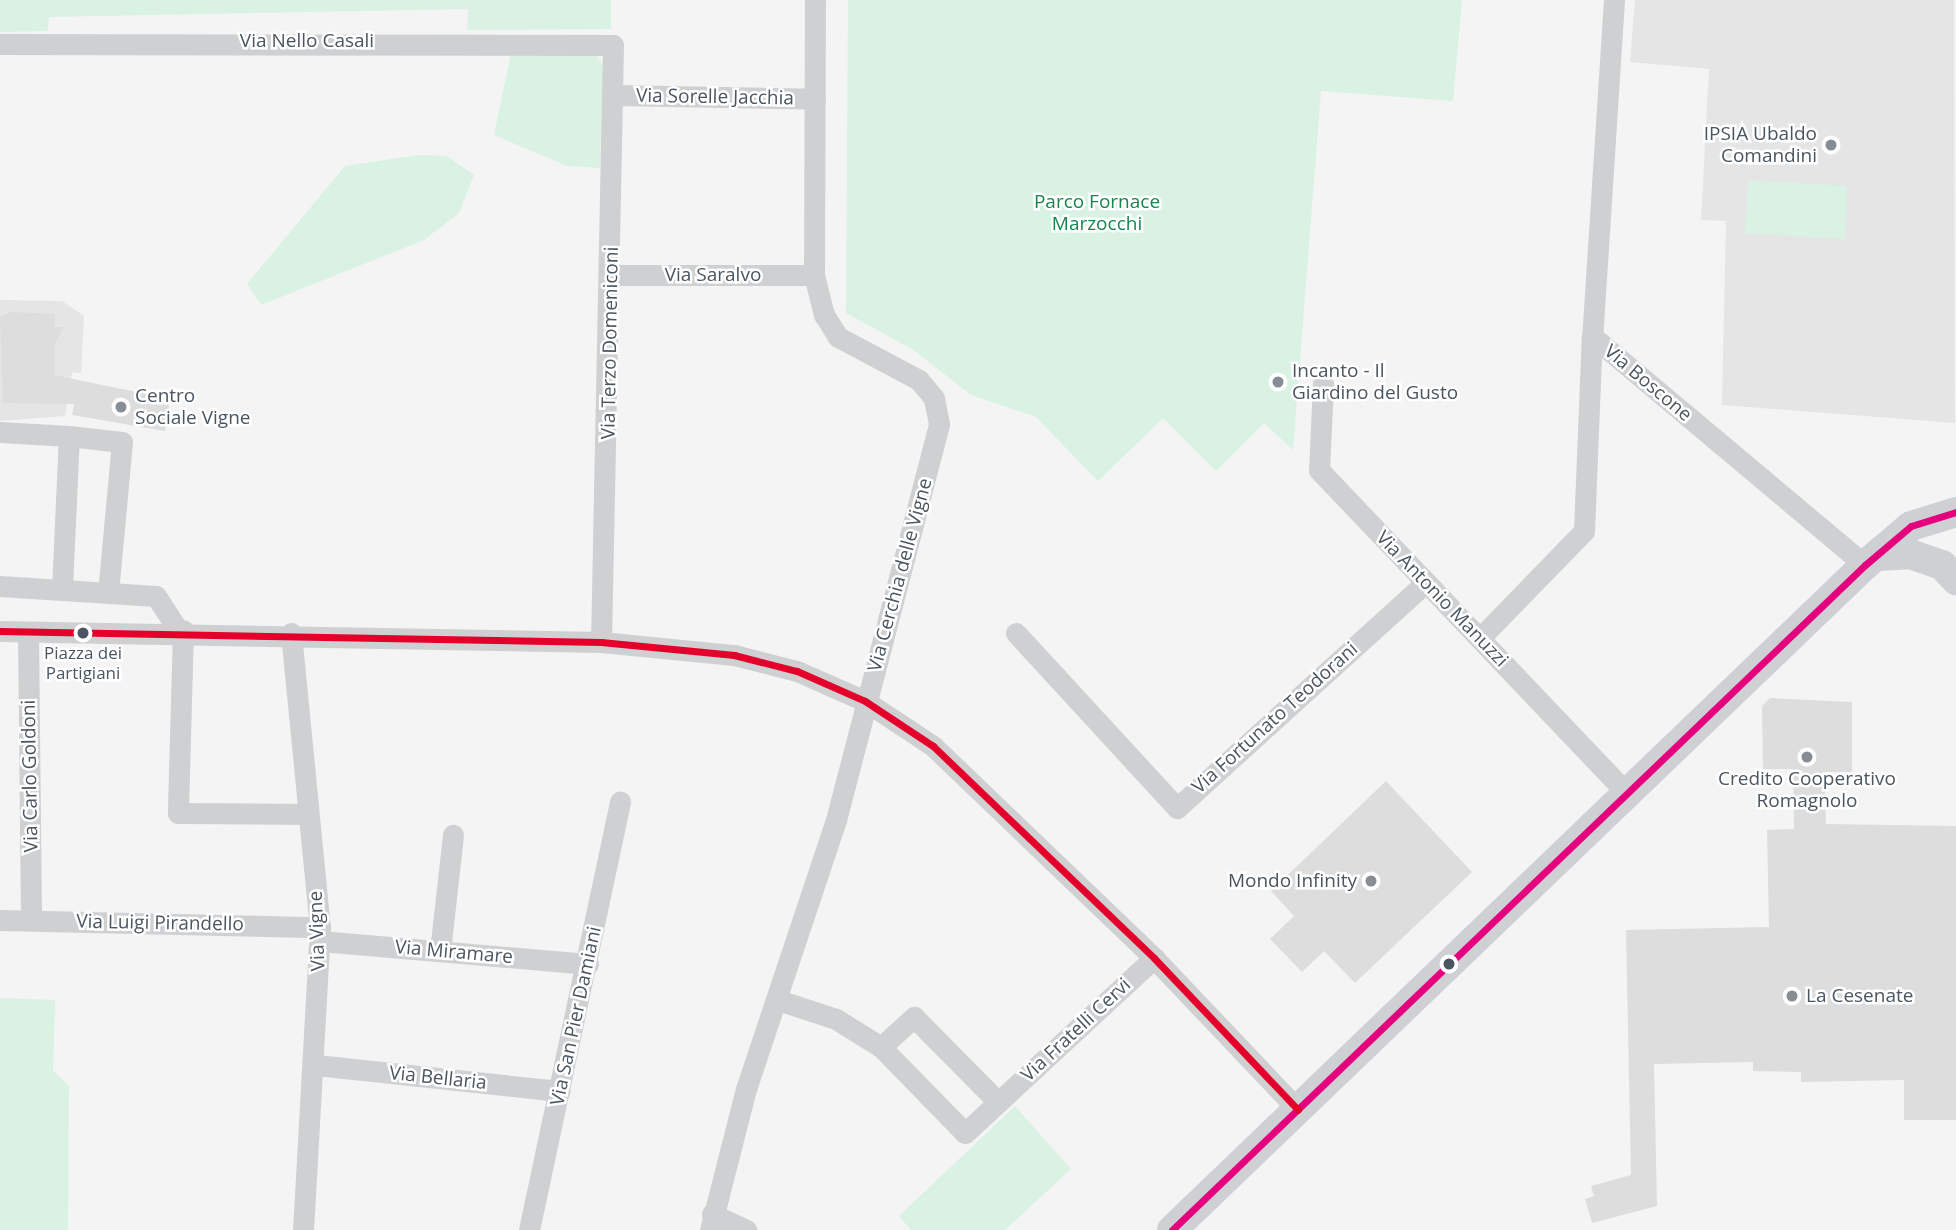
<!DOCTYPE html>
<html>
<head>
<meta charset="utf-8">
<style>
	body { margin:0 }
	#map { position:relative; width:1956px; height:1230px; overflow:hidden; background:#f4f4f4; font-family:"Open Sans",sans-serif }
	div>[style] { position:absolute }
	.education>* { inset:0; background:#e6e5e6 }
	.green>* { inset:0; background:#d9f2e3 }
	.building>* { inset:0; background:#ddddde }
	.street>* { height:21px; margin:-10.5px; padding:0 10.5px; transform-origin:10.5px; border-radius:10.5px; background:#ced0d2 }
	.secondary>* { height:30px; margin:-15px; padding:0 15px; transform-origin:15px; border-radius:15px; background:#ced0d4 }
	.bus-1>* { height:7px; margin:-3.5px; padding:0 3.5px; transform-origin:3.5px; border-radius:3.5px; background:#e5007d }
	.bus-2>* { height:7px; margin:-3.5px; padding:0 3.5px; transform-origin:3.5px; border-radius:3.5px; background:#e4002b }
	.dots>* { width:19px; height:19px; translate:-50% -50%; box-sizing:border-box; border:4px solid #fff; border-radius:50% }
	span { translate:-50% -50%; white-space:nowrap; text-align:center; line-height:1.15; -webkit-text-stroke:5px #fff; paint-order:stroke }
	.bus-label { font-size:17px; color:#4a5661 }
	.street-label { font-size:19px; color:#4a5661 }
	.poi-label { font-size:19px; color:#4a5661 }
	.right { translate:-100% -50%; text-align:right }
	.left { translate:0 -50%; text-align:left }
	.park-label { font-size:19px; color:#17864f }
</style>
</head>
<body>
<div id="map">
	<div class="education">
		<i style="clip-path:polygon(1635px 0,1954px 0,1955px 423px,1722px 405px,1726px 221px,1701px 220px,1709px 69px,1630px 62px)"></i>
		<i style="clip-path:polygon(0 300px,62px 301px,84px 316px,81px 373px,72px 372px,65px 416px,0 421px)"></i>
	</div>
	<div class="green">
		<i style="clip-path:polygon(0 0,611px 0,611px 29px,467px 30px,468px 9px,49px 17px,48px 31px,0 32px)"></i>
		<i style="clip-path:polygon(848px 0,1462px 0,1453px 101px,1321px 91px,1293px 450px,1264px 423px,1216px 471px,1163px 418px,1098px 481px,1036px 417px,971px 395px,912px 349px,846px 313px)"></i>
		<i style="clip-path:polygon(512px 49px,597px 56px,603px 66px,600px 168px,567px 166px,494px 135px)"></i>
		<i style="clip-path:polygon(419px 155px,447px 156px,474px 175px,459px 213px,424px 240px,261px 305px,247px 284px,345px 166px)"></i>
		<i style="clip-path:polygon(1748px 180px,1847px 186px,1845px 239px,1745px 233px)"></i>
		<i style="clip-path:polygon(0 998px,55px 1000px,53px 1071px,69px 1086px,68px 1230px,0 1230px)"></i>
		<i style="clip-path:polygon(1015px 1106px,1071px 1169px,1005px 1230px,911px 1230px,899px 1216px)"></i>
	</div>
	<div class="building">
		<i style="clip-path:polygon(11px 312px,55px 314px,54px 327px,64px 327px,55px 344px,54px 375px,170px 399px,165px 431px,72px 415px,74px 404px,3px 403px,0 317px)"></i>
		<i style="clip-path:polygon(1770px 698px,1852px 702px,1852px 772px,1825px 772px,1826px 824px,1956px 826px,1956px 1120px,1904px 1120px,1904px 1080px,1801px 1082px,1801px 1072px,1753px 1071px,1753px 1062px,1654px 1064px,1657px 1206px,1592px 1223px,1585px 1199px,1594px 1196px,1591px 1186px,1631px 1175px,1626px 930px,1769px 927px,1767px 830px,1794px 829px,1793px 769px,1763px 769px,1762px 706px)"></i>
		<i style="clip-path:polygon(1386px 781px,1472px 872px,1355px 983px,1324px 951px,1302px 972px,1270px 939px,1294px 916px,1271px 891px)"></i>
	</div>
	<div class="street">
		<i style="left:1614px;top:0;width:337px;rotate:93.7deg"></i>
		<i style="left:1592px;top:336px;width:356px;rotate:40deg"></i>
		<i style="left:0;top:44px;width:613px;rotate:0.09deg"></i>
		<i style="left:613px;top:45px;width:597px;rotate:91.15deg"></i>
		<i style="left:615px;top:95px;width:200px;rotate:1.1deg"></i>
		<i style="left:612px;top:275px;width:202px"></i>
		<i style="left:1323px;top:383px;width:87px;rotate:92.6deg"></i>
		<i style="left:1319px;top:470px;width:443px;rotate:46.4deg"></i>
		<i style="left:0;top:432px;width:69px;rotate:3.3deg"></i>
		<i style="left:0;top:586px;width:156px;rotate:3.7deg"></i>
		<i style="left:156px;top:596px;width:40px;rotate:57.1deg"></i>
		<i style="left:62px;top:589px;width:153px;rotate:-87.4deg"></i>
		<i style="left:69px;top:436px;width:53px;rotate:6.5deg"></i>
		<i style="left:122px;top:442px;width:151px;rotate:95.3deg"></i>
		<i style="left:183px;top:630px;width:183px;rotate:91.6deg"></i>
		<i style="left:178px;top:813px;width:130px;rotate:0.4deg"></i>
		<i style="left:0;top:631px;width:601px;rotate:1.05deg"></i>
		<i style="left:601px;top:642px;width:134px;rotate:5.6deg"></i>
		<i style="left:734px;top:655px;width:65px;rotate:14.3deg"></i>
		<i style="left:797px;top:671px;width:74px;rotate:23.8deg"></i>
		<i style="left:865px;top:701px;width:82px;rotate:33.5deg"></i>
		<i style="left:933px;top:746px;width:306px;rotate:43.8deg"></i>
		<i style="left:1154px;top:958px;width:209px;rotate:46.5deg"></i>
		<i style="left:28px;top:632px;width:288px;rotate:89.4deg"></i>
		<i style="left:291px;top:633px;width:295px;rotate:84.4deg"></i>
		<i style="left:320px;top:927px;width:303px;rotate:93.2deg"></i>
		<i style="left:1016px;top:633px;width:238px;rotate:47.4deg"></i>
		<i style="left:1177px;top:808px;width:336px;rotate:-42.2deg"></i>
		<i style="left:1480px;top:638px;width:149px;rotate:-45.8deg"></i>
		<i style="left:1584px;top:531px;width:195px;rotate:-87.7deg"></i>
		<i style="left:0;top:920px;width:320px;rotate:1.3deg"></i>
		<i style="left:320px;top:941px;width:269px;rotate:4.9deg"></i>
		<i style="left:440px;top:951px;width:117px;rotate:-83.6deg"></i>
		<i style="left:778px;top:1000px;width:61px;rotate:18.1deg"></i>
		<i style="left:836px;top:1019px;width:53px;rotate:31.9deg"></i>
		<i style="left:881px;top:1047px;width:120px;rotate:45.7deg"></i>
		<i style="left:965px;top:1133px;width:258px;rotate:-42.8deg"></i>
		<i style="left:881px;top:1047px;width:45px;rotate:-42.3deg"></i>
		<i style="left:914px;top:1017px;width:120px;rotate:45.3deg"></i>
		<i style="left:316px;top:1065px;width:245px;rotate:6.1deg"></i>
		<i style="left:712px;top:1214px;width:38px;rotate:25deg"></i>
		<i style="left:529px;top:1230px;width:438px;rotate:-78deg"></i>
		<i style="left:710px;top:1230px;width:146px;rotate:-75.7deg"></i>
		<i style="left:746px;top:1089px;width:284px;rotate:-71.5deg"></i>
		<i style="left:836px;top:820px;width:409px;rotate:-75.4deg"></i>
		<i style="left:939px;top:424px;width:26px;rotate:-101deg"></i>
		<i style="left:934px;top:398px;width:23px;rotate:-130deg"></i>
		<i style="left:919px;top:380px;width:92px;rotate:-152deg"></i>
		<i style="left:838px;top:337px;width:26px;rotate:-122deg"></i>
		<i style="left:824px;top:315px;width:41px;rotate:-104deg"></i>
		<i style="left:814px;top:275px;width:275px;rotate:-89.8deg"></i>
	</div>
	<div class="secondary">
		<i style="left:1877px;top:556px;width:33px;rotate:-3deg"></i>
		<i style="left:1910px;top:554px;width:34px;rotate:19deg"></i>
		<i style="left:1942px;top:565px;width:21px;rotate:47deg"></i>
		<i style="left:1172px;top:1230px;width:960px;rotate:-43.82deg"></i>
		<i style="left:1865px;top:565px;width:60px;rotate:-40.3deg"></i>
		<i style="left:1911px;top:526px;width:47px;rotate:-17.3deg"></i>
	</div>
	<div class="bus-1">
		<i style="left:1172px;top:1230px;width:960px;rotate:-43.82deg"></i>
		<i style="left:1865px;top:565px;width:60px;rotate:-40.3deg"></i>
		<i style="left:1911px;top:526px;width:47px;rotate:-17.3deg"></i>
	</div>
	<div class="bus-2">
		<i style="left:0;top:631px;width:601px;rotate:1.05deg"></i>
		<i style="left:601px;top:642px;width:134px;rotate:5.6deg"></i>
		<i style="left:734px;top:655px;width:65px;rotate:14.3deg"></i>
		<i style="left:797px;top:671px;width:74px;rotate:23.8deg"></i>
		<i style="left:865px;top:701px;width:82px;rotate:33.5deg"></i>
		<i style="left:933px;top:746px;width:306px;rotate:43.8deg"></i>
		<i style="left:1154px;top:958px;width:209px;rotate:46.5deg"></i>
	</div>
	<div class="dots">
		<i style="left:1831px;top:145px;background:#868d94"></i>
		<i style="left:1278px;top:382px;background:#868d94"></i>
		<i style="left:121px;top:407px;background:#868d94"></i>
		<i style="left:83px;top:633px;background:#4a5661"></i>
		<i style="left:1807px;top:757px;background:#868d94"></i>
		<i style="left:1371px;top:881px;background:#868d94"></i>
		<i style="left:1449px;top:964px;background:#4a5661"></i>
		<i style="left:1792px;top:996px;background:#868d94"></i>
	</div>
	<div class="bus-label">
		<span style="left:83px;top:663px">Piazza dei<br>Partigiani</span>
	</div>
	<div class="street-label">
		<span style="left:307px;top:41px">Via Nello Casali</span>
		<span style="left:715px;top:97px;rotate:1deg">Via Sorelle Jacchia</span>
		<span style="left:713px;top:275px">Via Saralvo</span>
		<span style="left:610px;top:343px;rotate:-89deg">Via Terzo Domeniconi</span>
		<span style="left:1648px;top:383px;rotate:40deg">Via Boscone</span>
		<span style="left:900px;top:575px;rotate:-75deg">Via Cerchia delle Vigne</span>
		<span style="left:1442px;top:599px;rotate:46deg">Via Antonio Manuzzi</span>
		<span style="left:1275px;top:718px;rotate:-42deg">Via Fortunato Teodorani</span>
		<span style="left:30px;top:776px;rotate:-91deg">Via Carlo Goldoni</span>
		<span style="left:160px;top:923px;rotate:1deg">Via Luigi Pirandello</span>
		<span style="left:317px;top:931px;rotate:-92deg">Via Vigne</span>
		<span style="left:454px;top:952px;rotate:5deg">Via Miramare</span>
		<span style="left:576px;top:1016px;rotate:-78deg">Via San Pier Damiani</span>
		<span style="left:1076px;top:1030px;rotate:-43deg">Via Fratelli Cervi</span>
		<span style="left:438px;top:1078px;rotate:6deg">Via Bellaria</span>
	</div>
	<div class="poi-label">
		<span class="right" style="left:1817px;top:145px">IPSIA Ubaldo<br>Comandini</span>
		<span class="left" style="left:1292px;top:382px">Incanto - Il<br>Giardino del Gusto</span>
		<span class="left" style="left:135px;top:407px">Centro<br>Sociale Vigne</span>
		<span style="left:1807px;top:790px">Credito Cooperativo<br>Romagnolo</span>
		<span class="right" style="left:1357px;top:881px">Mondo Infinity</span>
		<span class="left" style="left:1806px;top:996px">La Cesenate</span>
	</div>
	<div class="park-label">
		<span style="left:1097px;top:213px">Parco Fornace<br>Marzocchi</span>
	</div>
</div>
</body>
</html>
